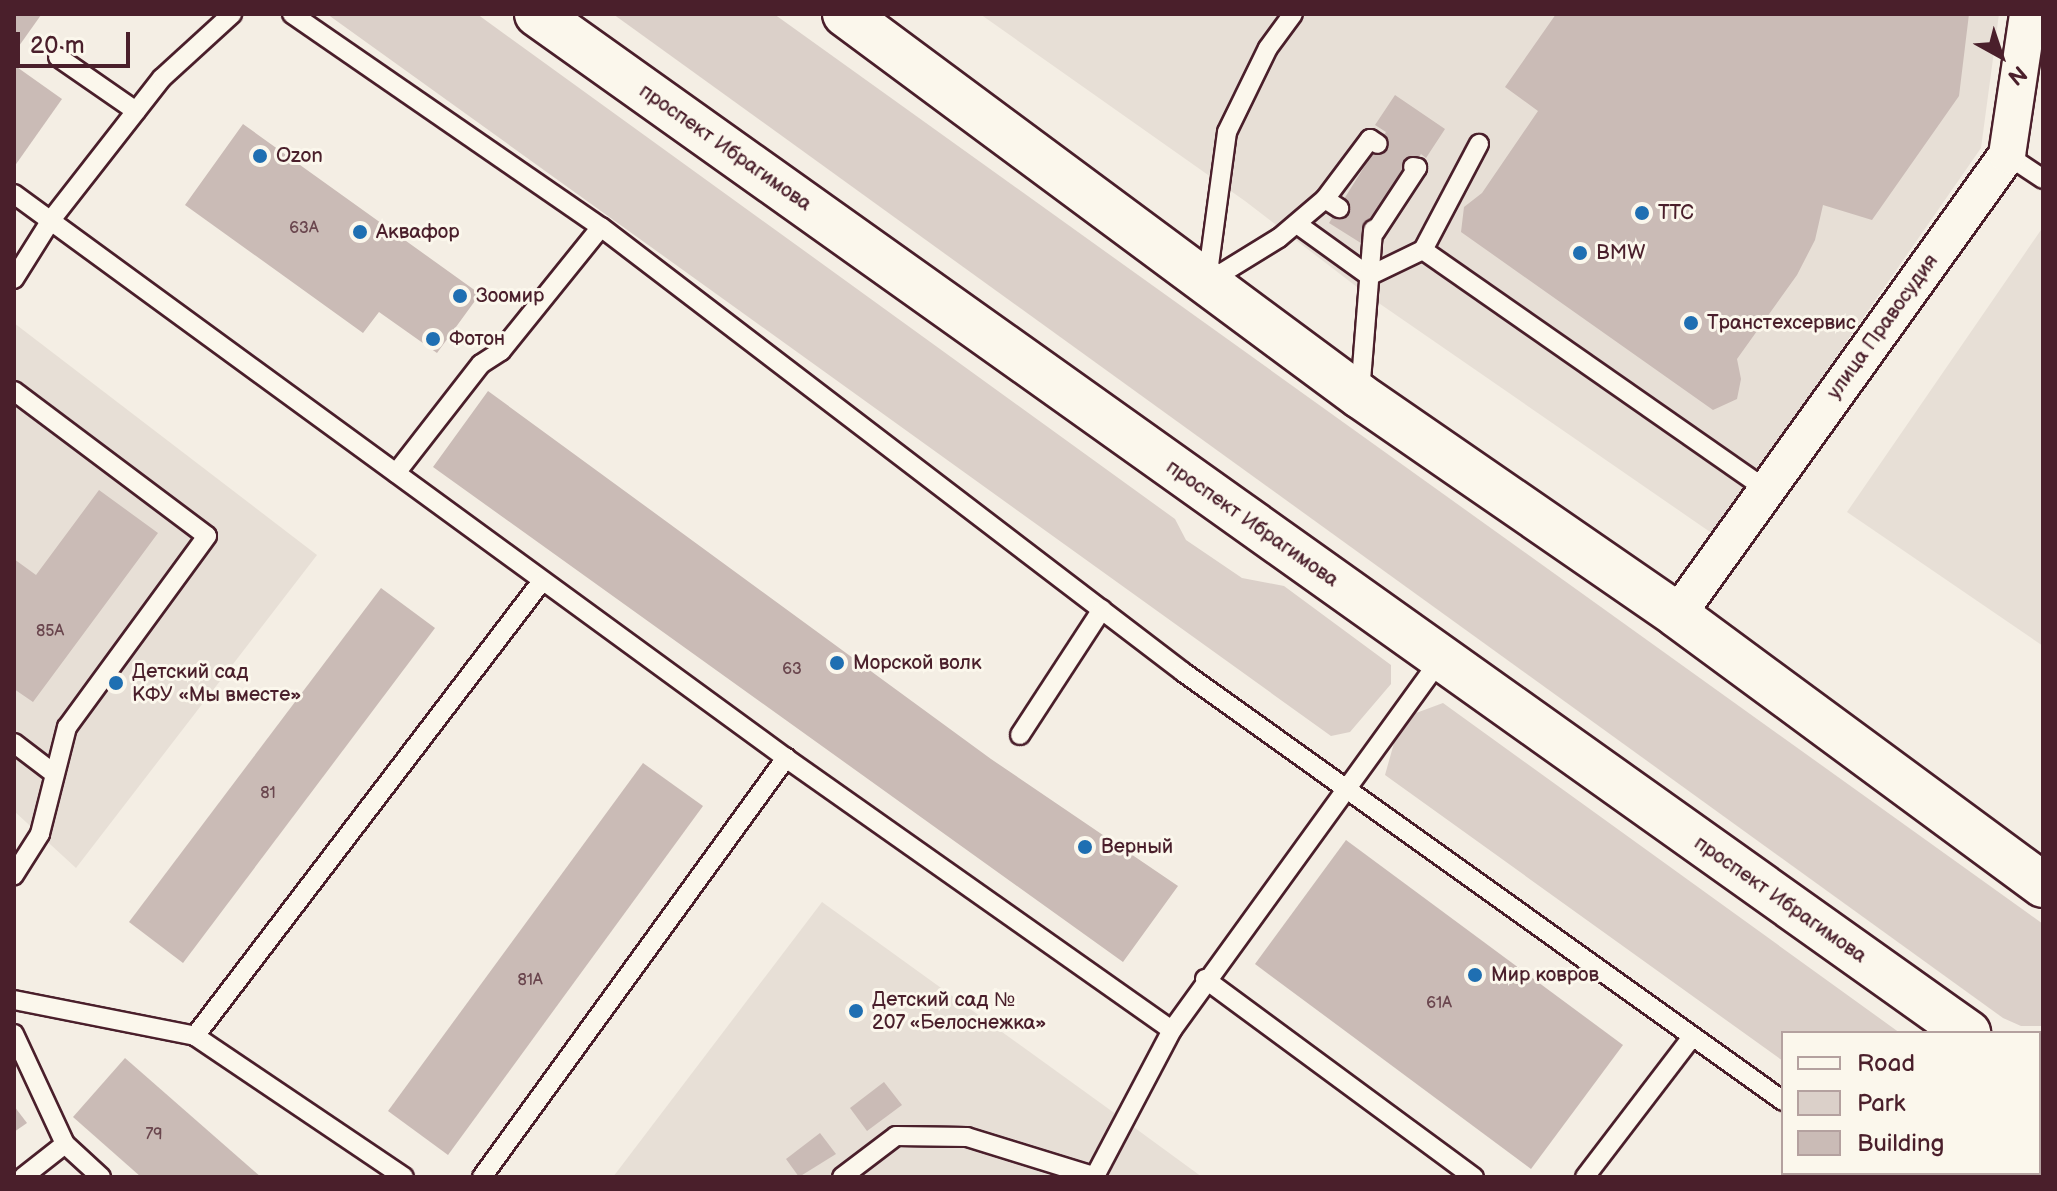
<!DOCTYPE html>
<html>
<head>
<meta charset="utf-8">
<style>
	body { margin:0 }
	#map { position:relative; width:2057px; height:1191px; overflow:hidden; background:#f4eee4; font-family:"Balsamiq Sans",sans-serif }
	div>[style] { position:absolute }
	.built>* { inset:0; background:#e7dfd6 }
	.green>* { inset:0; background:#dbd0c9 }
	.building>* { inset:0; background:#cabbb6 }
	.roads { filter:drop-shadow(2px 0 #4a1f2b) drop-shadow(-2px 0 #4a1f2b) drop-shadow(0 2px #4a1f2b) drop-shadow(0 -2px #4a1f2b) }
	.lane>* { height:18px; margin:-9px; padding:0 9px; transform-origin:9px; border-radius:9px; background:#fbf7ec }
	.street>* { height:36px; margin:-18px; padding:0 18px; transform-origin:18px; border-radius:18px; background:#fbf7ec }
	.primary>* { height:44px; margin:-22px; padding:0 22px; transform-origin:22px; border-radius:22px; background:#fbf7ec }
	.dots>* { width:22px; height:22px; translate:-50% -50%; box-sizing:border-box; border:4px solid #fbf7ec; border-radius:50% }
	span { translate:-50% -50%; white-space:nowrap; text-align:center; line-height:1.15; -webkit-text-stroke:6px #fbf7ec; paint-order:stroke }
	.number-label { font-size:16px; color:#6a464e }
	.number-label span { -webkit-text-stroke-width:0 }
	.street-label { font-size:20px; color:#4a1f2b }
	.poi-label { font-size:20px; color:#4a1f2b }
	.left { translate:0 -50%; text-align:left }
	.frame { position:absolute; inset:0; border:16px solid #4a1f2b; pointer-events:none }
	.legend { position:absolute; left:1781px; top:1031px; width:260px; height:144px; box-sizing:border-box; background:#fbf7ec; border:2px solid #b4a19f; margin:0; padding:10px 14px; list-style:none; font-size:24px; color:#4a1f2b }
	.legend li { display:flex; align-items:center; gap:16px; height:40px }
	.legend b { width:40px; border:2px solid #b4a19f }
	.north { position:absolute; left:1961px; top:16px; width:80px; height:80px; -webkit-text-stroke:6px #fbf7ec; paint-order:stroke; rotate:140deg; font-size:22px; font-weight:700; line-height:32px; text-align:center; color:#4a1f2b }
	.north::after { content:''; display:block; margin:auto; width:28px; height:36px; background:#4a1f2b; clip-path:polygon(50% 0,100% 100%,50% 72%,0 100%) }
	.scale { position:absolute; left:16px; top:32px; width:114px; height:36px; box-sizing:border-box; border:4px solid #4a1f2b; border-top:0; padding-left:10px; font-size:24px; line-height:28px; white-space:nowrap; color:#4a1f2b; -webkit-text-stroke:6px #fbf7ec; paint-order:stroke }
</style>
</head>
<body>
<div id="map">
	<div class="built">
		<i style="clip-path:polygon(980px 14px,1999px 14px,1981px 148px,1713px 534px,1370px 297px,1245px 201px)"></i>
		<i style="clip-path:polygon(2043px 227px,2043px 646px,1847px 512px)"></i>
		<i style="clip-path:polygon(14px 323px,317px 555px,76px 868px,14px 811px)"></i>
		<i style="clip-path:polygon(822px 902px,1124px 1120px,1202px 1177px,613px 1177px)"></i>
	</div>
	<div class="green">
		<i style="clip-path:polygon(327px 14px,477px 14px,1175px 519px,1186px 540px,1242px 578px,1284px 586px,1391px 665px,1391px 684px,1350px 732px,1331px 736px)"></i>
		<i style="clip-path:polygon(613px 14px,774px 14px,2043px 924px,2043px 1026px,2021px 1026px,2003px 1018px)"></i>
		<i style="clip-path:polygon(1443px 703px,1900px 1033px,1783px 1033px,1783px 1061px,1385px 775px,1394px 743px,1416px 713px)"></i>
		<i style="clip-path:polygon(2039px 1133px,2043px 1177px,1938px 1173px,2039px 1173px)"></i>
	</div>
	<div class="building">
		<i style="clip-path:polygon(14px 14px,41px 15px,14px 53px)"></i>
		<i style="clip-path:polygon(1556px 14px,1969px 14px,1959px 96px,1872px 220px,1823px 205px,1815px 240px,1797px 275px,1737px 359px,1741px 379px,1737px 399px,1713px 410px,1461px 232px,1464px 207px,1482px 193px,1538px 111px,1505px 87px)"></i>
		<i style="clip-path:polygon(14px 65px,62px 99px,14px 167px)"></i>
		<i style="clip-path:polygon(1395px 95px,1445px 129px,1426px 158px,1421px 154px,1364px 245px,1329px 223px,1386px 132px,1375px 125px)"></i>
		<i style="clip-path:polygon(243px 124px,480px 294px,437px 353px,379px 312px,363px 333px,185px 205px)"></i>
		<i style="clip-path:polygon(488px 391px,991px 759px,1178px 886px,1123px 962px,433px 467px)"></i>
		<i style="clip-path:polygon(99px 490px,158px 533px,33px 702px,14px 689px,14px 559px,36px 575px)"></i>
		<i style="clip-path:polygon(381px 588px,435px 628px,183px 963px,129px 922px)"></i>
		<i style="clip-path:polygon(643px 763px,703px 806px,448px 1155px,388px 1111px)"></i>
		<i style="clip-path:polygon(1346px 840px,1623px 1045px,1531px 1169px,1255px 964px)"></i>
		<i style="clip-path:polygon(125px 1058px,261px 1177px,141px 1177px,73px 1117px)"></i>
		<i style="clip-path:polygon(884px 1082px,902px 1105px,867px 1131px,850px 1108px)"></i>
		<i style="clip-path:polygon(14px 1106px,27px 1123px,14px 1132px)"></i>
		<i style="clip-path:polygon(820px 1133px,836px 1154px,799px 1177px,786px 1159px)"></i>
	</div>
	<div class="roads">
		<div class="lane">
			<i style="left:292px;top:14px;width:375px;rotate:34.6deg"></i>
			<i style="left:601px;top:227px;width:733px;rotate:37.4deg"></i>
			<i style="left:1183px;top:672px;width:738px;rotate:35.56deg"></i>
			<i style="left:58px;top:57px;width:95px;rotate:34.7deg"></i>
			<i style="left:2007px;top:155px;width:43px;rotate:33.7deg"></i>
			<i style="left:14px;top:194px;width:956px;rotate:36.15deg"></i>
			<i style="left:786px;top:758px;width:472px;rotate:35.2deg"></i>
			<i style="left:1172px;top:1030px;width:459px;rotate:-54.1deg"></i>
			<i style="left:1325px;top:199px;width:75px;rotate:-53.1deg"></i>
			<i style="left:1370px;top:139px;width:9px;rotate:32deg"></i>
			<i style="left:1297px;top:224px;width:89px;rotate:35.8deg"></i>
			<i style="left:1369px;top:276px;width:60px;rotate:-25.7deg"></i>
			<i style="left:1423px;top:250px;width:418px;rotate:34.9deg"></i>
			<i style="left:1375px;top:232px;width:77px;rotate:-56.7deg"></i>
			<i style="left:1417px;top:168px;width:4px;rotate:-166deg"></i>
			<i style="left:1423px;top:250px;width:120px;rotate:-62.2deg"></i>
			<i style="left:14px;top:279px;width:70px;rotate:-57.9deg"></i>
			<i style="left:51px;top:220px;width:180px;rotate:-52deg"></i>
			<i style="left:162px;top:78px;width:95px;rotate:-42.4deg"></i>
			<i style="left:1207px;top:280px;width:149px;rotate:-82.3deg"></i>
			<i style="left:1227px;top:132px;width:93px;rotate:-64deg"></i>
			<i style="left:1268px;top:48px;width:42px;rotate:-53.7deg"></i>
			<i style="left:1209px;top:281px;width:82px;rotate:-31.6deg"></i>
			<i style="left:1279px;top:238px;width:60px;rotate:-40.3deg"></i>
			<i style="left:1325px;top:199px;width:17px;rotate:33deg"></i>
			<i style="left:14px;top:391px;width:241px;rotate:36.9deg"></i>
			<i style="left:207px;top:536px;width:237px;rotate:126.2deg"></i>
			<i style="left:67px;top:727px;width:110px;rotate:104.2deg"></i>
			<i style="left:40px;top:834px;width:49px;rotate:122.4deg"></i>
			<i style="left:1360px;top:393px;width:164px;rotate:-85.4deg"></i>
			<i style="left:396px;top:473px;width:138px;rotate:-52.1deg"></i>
			<i style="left:481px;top:364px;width:24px;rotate:-33deg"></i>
			<i style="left:501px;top:351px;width:159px;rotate:-51.1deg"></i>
			<i style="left:1020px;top:735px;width:150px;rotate:-56.9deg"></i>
			<i style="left:14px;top:743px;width:48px;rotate:37.3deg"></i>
			<i style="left:1205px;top:979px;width:334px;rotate:36.4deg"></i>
			<i style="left:14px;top:1000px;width:185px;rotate:11.2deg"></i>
			<i style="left:195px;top:1036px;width:572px;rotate:-52.67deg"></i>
			<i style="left:14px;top:1034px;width:121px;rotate:65.1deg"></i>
			<i style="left:65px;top:1144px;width:53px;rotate:141.8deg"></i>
			<i style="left:195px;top:1036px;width:252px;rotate:34deg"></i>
			<i style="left:65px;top:1144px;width:49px;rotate:42.5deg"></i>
			<i style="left:1883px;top:1173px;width:7px;rotate:34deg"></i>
			<i style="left:1095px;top:1176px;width:165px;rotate:-62.2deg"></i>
			<i style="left:482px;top:1177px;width:518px;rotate:-54.04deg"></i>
			<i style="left:842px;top:1177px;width:68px;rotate:-37.2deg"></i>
			<i style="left:896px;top:1136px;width:71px;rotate:0.8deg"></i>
			<i style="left:967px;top:1137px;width:135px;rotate:17.2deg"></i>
			<i style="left:1585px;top:1177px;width:176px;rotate:-52.6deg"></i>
		</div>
		<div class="street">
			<i style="left:1677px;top:615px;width:566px;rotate:-54.34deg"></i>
			<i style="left:2007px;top:155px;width:143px;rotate:-81.5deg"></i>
		</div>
		<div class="primary">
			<i style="left:537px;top:14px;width:1757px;rotate:35.45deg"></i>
			<i style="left:845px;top:14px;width:641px;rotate:36.57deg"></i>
			<i style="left:1360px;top:396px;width:385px;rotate:34.6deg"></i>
			<i style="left:1677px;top:615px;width:455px;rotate:36.4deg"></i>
			<i style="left:2039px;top:1083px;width:5px;rotate:37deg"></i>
		</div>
	</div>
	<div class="dots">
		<i style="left:260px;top:156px;background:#1f6fb2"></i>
		<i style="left:1642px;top:213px;background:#1f6fb2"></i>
		<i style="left:360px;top:232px;background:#1f6fb2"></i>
		<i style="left:1580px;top:253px;background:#1f6fb2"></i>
		<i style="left:460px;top:296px;background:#1f6fb2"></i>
		<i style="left:1691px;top:323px;background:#1f6fb2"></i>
		<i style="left:433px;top:339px;background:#1f6fb2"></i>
		<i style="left:837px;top:663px;background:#1f6fb2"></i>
		<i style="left:116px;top:683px;background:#1f6fb2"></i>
		<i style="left:1085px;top:847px;background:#1f6fb2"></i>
		<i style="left:1475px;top:975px;background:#1f6fb2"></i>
		<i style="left:856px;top:1011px;background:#1f6fb2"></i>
	</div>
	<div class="number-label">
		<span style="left:304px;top:229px">63А</span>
		<span style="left:50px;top:632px">85А</span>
		<span style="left:792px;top:670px">63</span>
		<span style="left:268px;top:794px">81</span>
		<span style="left:530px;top:981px">81А</span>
		<span style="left:1439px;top:1004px">61А</span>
		<span style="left:154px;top:1135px">79</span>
	</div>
	<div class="street-label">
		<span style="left:725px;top:148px;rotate:35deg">проспект Ибрагимова</span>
		<span style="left:1883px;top:327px;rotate:-54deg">улица Правосудия</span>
		<span style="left:1252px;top:524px;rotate:35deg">проспект Ибрагимова</span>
		<span style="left:1780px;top:900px;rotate:35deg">проспект Ибрагимова</span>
	</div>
	<div class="poi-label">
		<span class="left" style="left:276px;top:156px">Ozon</span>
		<span class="left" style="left:1658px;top:213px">ТТС</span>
		<span class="left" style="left:376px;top:232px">Аквафор</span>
		<span class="left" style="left:1596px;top:253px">BMW</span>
		<span class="left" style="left:476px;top:296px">Зоомир</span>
		<span class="left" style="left:1707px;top:323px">Транстехсервис</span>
		<span class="left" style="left:449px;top:339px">Фотон</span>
		<span class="left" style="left:853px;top:663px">Морской волк</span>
		<span class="left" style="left:132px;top:684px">Детский сад<br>КФУ «Мы вместе»</span>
		<span class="left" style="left:1101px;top:847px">Верный</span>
		<span class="left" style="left:1491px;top:975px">Мир ковров</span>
		<span class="left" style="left:872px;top:1012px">Детский сад №<br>207 «Белоснежка»</span>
	</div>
	<div class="frame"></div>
	<ul class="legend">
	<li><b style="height:10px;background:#fbf7ec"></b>Road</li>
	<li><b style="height:22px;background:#dbd0c9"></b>Park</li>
	<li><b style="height:22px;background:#cabbb6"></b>Building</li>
	</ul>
	<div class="north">N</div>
	<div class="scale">20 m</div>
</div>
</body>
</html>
